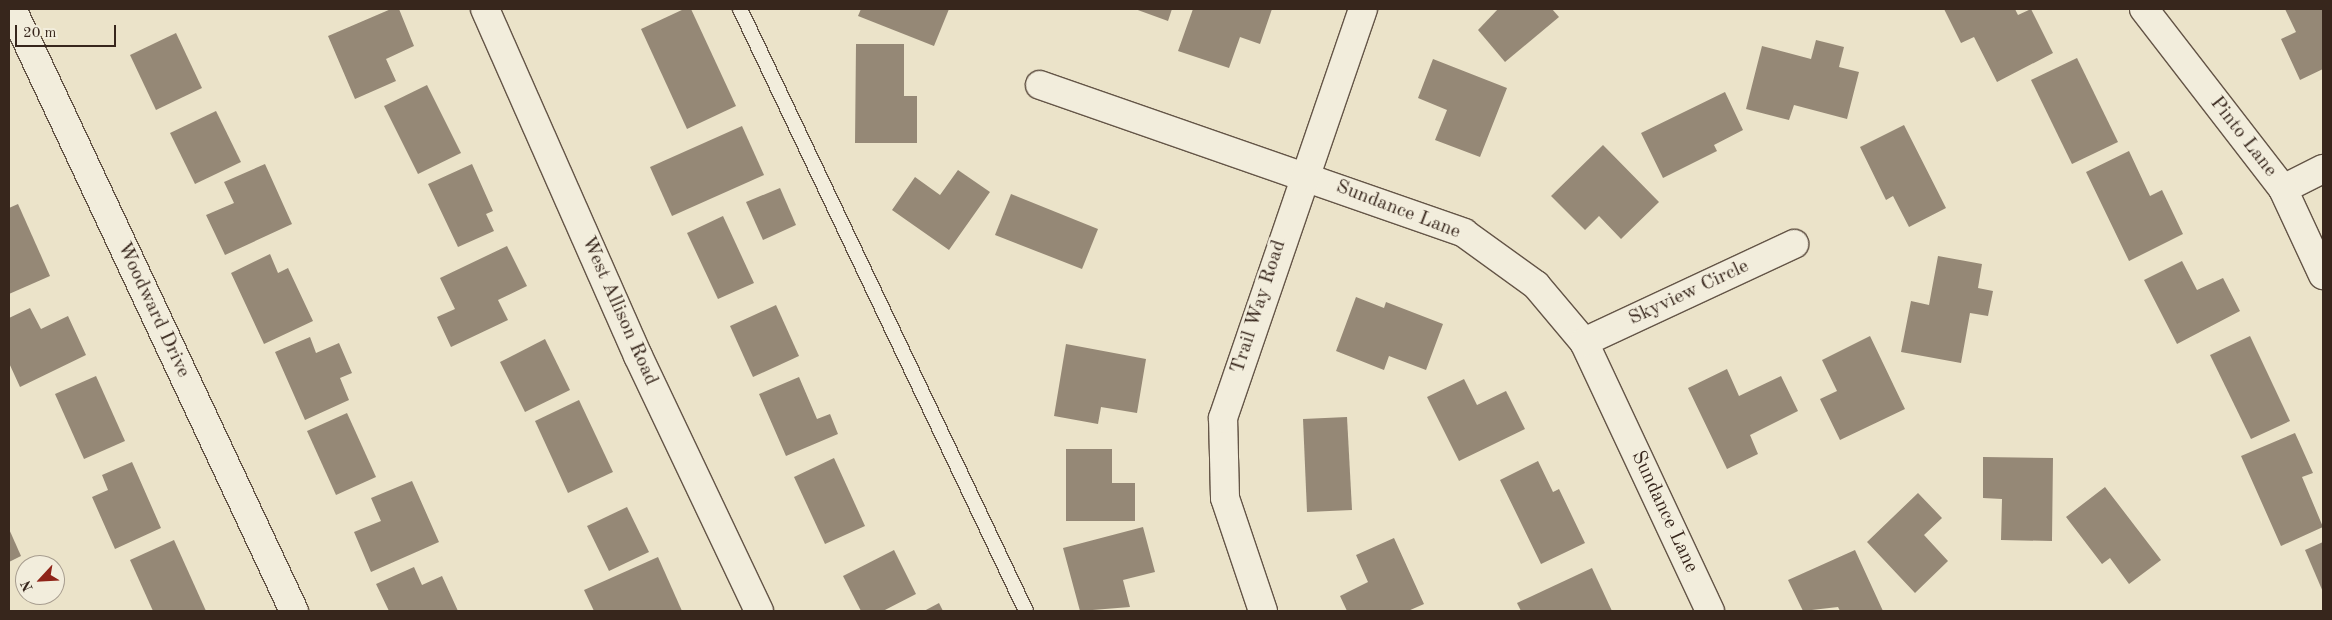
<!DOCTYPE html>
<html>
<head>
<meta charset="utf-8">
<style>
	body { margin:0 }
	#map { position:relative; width:2332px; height:620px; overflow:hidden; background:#ebe3c9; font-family:"Old Standard TT",serif }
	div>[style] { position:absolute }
	.building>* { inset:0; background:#958876 }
	.roads { filter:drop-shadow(1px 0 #645547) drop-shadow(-1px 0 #645547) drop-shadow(0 1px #645547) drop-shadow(0 -1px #645547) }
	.service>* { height:14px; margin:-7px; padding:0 7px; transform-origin:7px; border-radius:7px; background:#f2eddc }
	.minor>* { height:28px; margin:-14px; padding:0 14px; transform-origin:14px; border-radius:14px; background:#f2eddc }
	.tertiary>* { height:28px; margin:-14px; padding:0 14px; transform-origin:14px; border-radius:14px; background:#f2eddc }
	span { translate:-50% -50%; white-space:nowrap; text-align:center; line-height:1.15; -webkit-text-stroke:4.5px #f2eddc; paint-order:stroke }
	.street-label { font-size:20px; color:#37261c }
	.frame { position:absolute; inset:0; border:10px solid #37261c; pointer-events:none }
	.north { position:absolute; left:15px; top:555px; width:50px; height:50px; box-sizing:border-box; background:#f2eddc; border:1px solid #a79d8f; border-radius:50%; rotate:245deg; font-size:14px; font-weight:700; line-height:20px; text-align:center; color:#37261c }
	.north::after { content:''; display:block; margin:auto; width:18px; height:22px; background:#8f2418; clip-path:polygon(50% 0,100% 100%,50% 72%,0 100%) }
	.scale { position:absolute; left:15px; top:25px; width:101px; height:22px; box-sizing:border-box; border:2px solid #37261c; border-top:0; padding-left:6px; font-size:15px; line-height:18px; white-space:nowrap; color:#37261c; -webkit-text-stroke:4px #f2eddc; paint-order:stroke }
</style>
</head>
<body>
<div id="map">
	<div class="building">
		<i style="clip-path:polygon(391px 9px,399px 9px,414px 46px,386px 59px,396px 81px,355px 99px,328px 36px)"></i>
		<i style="clip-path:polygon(684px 9px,691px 9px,736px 106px,687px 129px,641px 29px)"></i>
		<i style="clip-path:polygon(861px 9px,949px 9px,934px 46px,858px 16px)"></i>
		<i style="clip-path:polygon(1135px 9px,1172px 9px,1168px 21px)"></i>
		<i style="clip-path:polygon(1193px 9px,1272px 9px,1260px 44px,1240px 37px,1229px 68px,1178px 51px)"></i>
		<i style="clip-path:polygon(1498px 9px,1552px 9px,1559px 17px,1505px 62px,1478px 30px)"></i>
		<i style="clip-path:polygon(1944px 9px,2015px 9px,2018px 15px,2031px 9px,2053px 53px,1997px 82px,1974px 37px,1961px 43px)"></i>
		<i style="clip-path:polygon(2285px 9px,2323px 9px,2323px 69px,2300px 80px,2281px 39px,2296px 32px)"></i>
		<i style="clip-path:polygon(176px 33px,202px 88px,156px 110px,130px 55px)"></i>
		<i style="clip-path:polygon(1816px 40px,1844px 47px,1839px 67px,1859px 72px,1847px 119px,1794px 105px,1789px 120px,1746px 109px,1762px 46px,1811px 59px)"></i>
		<i style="clip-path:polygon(856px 44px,904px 44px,904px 96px,917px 96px,917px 143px,855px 143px)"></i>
		<i style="clip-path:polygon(2077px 58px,2118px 142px,2072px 164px,2031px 80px)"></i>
		<i style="clip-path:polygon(1433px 59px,1507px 88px,1480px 157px,1435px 140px,1447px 110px,1418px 98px)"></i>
		<i style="clip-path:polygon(427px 85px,461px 153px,418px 174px,384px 106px)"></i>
		<i style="clip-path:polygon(1725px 92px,1743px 130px,1714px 145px,1717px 151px,1663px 178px,1641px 133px)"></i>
		<i style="clip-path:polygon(216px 111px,241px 162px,195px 184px,170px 133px)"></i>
		<i style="clip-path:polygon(1904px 125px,1946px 208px,1909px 227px,1893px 196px,1886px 200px,1860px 147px)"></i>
		<i style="clip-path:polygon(742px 126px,764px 175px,672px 216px,650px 167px)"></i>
		<i style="clip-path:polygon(1603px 145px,1659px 202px,1621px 239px,1599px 216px,1585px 230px,1551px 196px)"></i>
		<i style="clip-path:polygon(2129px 151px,2150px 196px,2162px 190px,2183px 234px,2129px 261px,2086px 172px)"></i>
		<i style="clip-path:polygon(265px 164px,292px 224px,225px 255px,206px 215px,234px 203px,224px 182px)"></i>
		<i style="clip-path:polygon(472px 164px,493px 211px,486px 214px,494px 231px,458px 247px,428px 184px)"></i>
		<i style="clip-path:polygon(958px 170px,990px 192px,949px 250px,892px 210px,915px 177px,940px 195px)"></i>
		<i style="clip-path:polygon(780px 188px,796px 225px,763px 240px,746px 202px)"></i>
		<i style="clip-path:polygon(1011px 194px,1098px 229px,1082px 269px,995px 235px)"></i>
		<i style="clip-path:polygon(18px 204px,50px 276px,9px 294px,9px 208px)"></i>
		<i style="clip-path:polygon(723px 216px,754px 283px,718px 299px,687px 233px)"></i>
		<i style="clip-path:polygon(507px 246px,527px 286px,498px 300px,508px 320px,451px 347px,437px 317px,455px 309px,440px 278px)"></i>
		<i style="clip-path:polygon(270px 254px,278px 273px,288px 268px,313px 321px,264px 344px,231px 273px)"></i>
		<i style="clip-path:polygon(1938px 256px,1982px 264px,1978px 288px,1993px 291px,1988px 316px,1970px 313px,1961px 363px,1901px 352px,1911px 301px,1929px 305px)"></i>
		<i style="clip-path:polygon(2182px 261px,2197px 290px,2223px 278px,2240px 311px,2177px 344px,2144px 280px)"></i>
		<i style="clip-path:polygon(1356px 297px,1384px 308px,1386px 302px,1443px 324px,1426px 370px,1389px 356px,1384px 370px,1336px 351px)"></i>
		<i style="clip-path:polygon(776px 305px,799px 356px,753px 377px,730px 326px)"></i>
		<i style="clip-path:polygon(30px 308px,41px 329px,68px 316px,86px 355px,20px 387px,9px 363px,9px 318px)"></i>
		<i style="clip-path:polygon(1870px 336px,1905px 409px,1840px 440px,1820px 399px,1837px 391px,1822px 360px)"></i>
		<i style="clip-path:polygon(2250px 336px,2290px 421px,2251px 439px,2210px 355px)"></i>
		<i style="clip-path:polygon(310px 337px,316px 353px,339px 343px,352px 373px,340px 378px,349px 400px,305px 420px,275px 352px)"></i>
		<i style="clip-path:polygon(545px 339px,570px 390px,525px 412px,500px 362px)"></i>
		<i style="clip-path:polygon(1066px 344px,1146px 359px,1137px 413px,1101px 407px,1098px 424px,1054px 416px)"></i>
		<i style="clip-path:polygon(1727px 369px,1739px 396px,1781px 376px,1798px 411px,1750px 435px,1758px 454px,1727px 469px,1688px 388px)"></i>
		<i style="clip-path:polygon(96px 376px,125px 441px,84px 459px,55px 394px)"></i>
		<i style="clip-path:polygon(799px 377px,817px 419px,830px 414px,838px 434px,786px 456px,759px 394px)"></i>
		<i style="clip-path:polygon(1464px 379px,1477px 405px,1506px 391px,1525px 429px,1459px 461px,1427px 397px)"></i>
		<i style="clip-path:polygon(579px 400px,613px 472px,568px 493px,535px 421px)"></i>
		<i style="clip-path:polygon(347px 413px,376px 477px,336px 495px,307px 431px)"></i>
		<i style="clip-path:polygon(1347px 417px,1352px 510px,1307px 512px,1303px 419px)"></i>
		<i style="clip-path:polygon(2295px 433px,2313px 473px,2302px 477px,2323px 527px,2281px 546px,2241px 456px)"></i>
		<i style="clip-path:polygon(1066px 449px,1112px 449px,1112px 483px,1135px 483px,1135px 521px,1066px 521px)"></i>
		<i style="clip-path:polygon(1983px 457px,2053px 458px,2052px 541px,2001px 540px,2002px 499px,1983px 498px)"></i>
		<i style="clip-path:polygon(834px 458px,865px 526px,825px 544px,794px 477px)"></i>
		<i style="clip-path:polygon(1538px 461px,1553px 492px,1559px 489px,1585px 543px,1541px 564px,1500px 480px)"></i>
		<i style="clip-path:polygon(132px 462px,161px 528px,115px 549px,92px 497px,108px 490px,102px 475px)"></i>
		<i style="clip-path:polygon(412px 481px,439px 542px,371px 572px,354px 532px,381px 521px,371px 498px)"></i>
		<i style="clip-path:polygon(2105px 487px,2161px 560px,2129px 584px,2110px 558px,2102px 564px,2066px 517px)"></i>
		<i style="clip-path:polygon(1918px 493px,1942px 518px,1924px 535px,1948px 561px,1915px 593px,1867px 542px)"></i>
		<i style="clip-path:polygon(627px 507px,649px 552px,609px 571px,587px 526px)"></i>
		<i style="clip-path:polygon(1143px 527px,1155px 572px,1123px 580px,1130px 607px,1080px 611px,1063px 548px)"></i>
		<i style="clip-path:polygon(9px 529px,21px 556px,9px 562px)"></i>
		<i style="clip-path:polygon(1394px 538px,1424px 604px,1408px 611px,1347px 611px,1340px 596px,1368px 582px,1356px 555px)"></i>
		<i style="clip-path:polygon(174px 540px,206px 611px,153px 611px,130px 560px)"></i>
		<i style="clip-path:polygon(2323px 542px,2323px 592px,2305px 550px)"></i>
		<i style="clip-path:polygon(894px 550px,916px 594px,883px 611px,861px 611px,843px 576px)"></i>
		<i style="clip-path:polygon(1855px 550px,1883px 611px,1840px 611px,1838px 607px,1803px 611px,1788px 580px)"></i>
		<i style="clip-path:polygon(658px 557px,682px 611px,594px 611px,584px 590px)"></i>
		<i style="clip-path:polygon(414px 567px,422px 585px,442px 576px,458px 611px,389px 611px,376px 584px)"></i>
		<i style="clip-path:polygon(1592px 568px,1612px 611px,1521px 611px,1517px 603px)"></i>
		<i style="clip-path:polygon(939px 603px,943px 611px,924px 611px)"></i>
	</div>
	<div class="roads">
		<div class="service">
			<i style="left:740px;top:9px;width:666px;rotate:64.59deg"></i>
		</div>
		<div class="minor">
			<i style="left:12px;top:9px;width:665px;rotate:64.9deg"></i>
			<i style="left:485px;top:9px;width:379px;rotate:66.2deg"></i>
			<i style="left:638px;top:356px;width:282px;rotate:64.6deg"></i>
			<i style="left:1040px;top:85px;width:449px;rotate:19.2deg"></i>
			<i style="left:1464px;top:233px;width:89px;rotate:35.8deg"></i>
			<i style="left:1536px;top:285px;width:75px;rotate:49.9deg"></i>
			<i style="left:1584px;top:342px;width:297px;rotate:64.9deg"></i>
			<i style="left:2283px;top:189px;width:45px;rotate:-26.6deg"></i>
			<i style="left:1584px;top:342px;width:232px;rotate:-25deg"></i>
			<i style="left:1263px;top:611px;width:119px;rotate:-108.6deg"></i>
			<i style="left:1225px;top:498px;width:80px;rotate:-91.4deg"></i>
			<i style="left:1223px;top:418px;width:432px;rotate:-71.1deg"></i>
		</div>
		<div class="tertiary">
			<i style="left:2144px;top:9px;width:227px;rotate:52.3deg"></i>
			<i style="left:2283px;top:189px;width:95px;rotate:65.1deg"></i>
		</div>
	</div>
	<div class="street-label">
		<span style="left:2243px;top:137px;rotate:52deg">Pinto Lane</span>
		<span style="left:1398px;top:210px;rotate:21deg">Sundance Lane</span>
		<span style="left:1689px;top:293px;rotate:-25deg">Skyview Circle</span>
		<span style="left:1259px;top:307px;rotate:-72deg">Trail Way Road</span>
		<span style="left:153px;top:310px;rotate:65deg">Woodward Drive</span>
		<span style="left:619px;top:311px;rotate:66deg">West Allison Road</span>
		<span style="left:1664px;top:512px;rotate:65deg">Sundance Lane</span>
	</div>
	<div class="frame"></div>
	<div class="north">N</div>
	<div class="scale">20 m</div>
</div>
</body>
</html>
